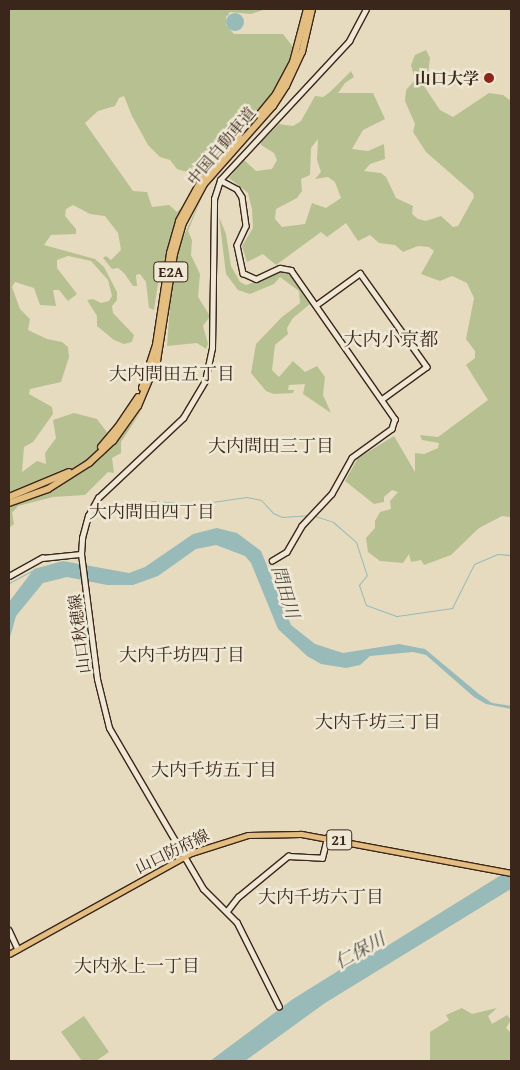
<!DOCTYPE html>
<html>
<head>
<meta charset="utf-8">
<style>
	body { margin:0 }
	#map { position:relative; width:520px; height:1070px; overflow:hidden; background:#e7dbbf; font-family:"Gentium Book Plus","Noto Serif JP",serif }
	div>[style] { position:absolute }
	.green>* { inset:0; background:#b7c091 }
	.water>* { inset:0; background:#98bab8 }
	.round { border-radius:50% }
	.stream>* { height:1px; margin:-0.5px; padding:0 0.5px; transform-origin:0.5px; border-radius:0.5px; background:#98bab8 }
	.roads { filter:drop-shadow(1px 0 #3b261b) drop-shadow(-1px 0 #3b261b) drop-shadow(0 1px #3b261b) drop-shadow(0 -1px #3b261b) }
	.secondary>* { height:4.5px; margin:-2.25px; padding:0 2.25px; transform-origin:2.25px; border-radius:2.25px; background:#efe8d5 }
	.primary>* { height:5px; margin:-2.5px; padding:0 2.5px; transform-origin:2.5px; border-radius:2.5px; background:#e4be80 }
	.highway>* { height:6px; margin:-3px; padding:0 3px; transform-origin:3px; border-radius:3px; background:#e4be80 }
	.dots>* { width:14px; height:14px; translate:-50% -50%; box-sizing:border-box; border:2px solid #efe8d5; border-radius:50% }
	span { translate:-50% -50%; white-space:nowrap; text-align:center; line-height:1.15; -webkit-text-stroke:5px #efe8d5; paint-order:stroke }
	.shield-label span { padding:1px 4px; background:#efe8d5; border:1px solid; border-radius:4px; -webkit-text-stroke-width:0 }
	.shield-label { font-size:15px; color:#3b261b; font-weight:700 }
	.poi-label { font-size:16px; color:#3b261b; font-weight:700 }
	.right { translate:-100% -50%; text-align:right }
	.street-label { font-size:16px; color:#3b261b }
	.neighbourhood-label { font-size:18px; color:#3b261b }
	.water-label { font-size:18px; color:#524b42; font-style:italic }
	.quarter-label { font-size:19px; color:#3b261b }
	.frame { position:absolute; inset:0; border:10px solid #3b261b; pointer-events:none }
</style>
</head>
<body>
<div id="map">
	<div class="green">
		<i style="clip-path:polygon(9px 9px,266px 9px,251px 14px,230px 12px,226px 17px,226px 25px,234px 34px,283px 34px,293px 47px,286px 71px,264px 104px,196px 175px,177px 169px,170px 160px,160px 157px,148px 145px,132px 116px,124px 96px,119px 98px,115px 106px,98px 111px,85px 123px,133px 191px,147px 192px,152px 207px,169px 205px,177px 212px,183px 206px,159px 277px,154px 310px,149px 308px,146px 282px,140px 274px,136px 275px,137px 286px,133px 286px,124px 273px,118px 268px,112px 269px,103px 258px,106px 256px,111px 260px,121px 250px,118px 233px,105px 216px,90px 214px,73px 205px,66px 209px,65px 216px,76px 229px,76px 234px,51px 235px,44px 245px,95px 259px,104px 267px,117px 292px,117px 300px,112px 306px,113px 313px,134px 335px,132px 342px,124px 344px,114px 340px,97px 326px,97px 316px,87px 300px,93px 299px,101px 303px,109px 301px,112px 296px,108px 280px,91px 261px,68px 256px,57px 260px,57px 268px,77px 294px,68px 301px,59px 290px,53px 290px,56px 306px,40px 305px,34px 288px,15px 282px,12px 287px,20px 309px,30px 319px,28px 330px,47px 339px,62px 342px,68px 347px,69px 357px,61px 382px,30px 389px,29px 394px,52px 407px,53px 414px,33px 442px,24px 447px,22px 472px,37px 461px,46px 464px,45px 453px,56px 438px,53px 420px,74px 413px,97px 419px,115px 443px,142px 410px,121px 442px,121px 453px,112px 458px,114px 473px,108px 472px,85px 495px,53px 497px,18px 506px,12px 513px,14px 524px,9px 528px)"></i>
		<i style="clip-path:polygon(evenodd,426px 50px,430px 58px,426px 89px,440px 110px,453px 117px,489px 93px,503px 95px,511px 101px,511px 517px,502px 516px,479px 528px,451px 555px,424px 565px,421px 560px,411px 562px,409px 554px,403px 563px,380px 561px,368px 552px,366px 538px,375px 528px,375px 521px,380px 512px,391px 509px,390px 501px,398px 492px,392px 490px,384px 497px,384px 502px,374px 504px,345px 481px,358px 458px,394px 436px,415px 472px,415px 453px,424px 454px,438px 448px,439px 443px,422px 440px,420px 435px,438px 437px,488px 400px,466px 365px,475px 358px,475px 351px,466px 339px,474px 298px,467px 283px,452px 276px,440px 281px,421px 274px,434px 251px,429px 247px,418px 246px,403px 252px,395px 245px,379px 243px,370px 235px,358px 241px,346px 223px,327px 237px,321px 232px,276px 265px,263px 254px,247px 262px,242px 246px,253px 228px,252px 209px,248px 193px,229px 178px,244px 160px,256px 171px,272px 169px,277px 160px,274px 153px,261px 145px,261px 142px,279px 124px,293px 126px,301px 121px,315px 96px,323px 97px,330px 92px,351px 71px,354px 77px,345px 83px,338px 93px,373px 93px,385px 119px,363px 130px,352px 149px,368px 151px,384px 144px,385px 159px,370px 164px,364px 171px,381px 173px,386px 177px,396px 198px,413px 206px,412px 214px,418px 219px,426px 221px,441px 216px,453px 227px,458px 226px,474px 197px,473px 193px,426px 152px,413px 132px,415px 124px,405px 101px,406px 90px,415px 80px,411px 65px,415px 55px,426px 50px,318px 139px,317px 160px,321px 172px,315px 179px,328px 177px,335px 182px,341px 198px,326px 208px,312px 203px,305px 224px,282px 227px,275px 219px,276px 209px,297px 198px,302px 191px,301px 179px,310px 175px,311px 148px,318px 139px)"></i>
		<i style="clip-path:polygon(204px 192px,188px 231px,192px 240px,191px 255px,200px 274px,198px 297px,210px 316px,203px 326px,208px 344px,206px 349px,197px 343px,167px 346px,171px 289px,180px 244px)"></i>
		<i style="clip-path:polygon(219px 217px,226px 234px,231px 266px,240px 282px,246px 285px,282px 272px,290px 275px,310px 304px,293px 318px,287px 328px,288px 334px,275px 345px,272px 370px,279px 377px,293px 361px,305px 372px,317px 366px,325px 377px,323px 395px,331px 413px,303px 394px,305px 384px,289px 385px,288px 390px,294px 390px,293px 393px,274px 394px,266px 391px,251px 373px,256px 344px,282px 317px,300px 303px,299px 291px,280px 277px,274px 284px,250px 294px,238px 290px,226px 274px)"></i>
		<i style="clip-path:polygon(462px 1008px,472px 1014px,497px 1008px,488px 1016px,492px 1024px,507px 1015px,511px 1020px,506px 1028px,511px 1033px,511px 1061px,430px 1061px,430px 1032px,449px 1020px,446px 1015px)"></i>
		<i style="clip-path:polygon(84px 1016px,109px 1052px,96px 1061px,82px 1061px,61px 1032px)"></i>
	</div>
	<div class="water">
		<i class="round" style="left:226px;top:13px;width:18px;height:18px"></i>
		<i style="clip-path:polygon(217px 528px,237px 533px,261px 551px,291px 625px,315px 644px,343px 653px,399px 644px,425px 649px,479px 694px,492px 703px,511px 706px,511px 709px,486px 704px,474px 697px,426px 655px,413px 652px,370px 656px,360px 665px,346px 668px,321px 664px,307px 656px,278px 629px,251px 563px,245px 556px,216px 545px,196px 549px,158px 576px,133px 585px,107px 585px,67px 577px,43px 583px,16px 616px,9px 641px,9px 602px,34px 569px,63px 561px,129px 573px,145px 567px,193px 534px)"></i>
		<i style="clip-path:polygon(511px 869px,511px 889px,325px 1003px,245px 1061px,210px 1061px,293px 999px,346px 966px,387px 946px)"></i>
	</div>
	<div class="stream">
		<i style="left:222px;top:9px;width:8px;rotate:45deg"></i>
		<i style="left:151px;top:501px;width:47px;rotate:3.7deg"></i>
		<i style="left:198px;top:504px;width:49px;rotate:-8.3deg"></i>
		<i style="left:246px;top:497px;width:15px;rotate:11deg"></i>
		<i style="left:261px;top:500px;width:18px;rotate:47deg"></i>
		<i style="left:273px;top:513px;width:10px;rotate:24deg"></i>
		<i style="left:282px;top:517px;width:26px;rotate:-4deg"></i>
		<i style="left:315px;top:516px;width:19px;rotate:18deg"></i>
		<i style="left:333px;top:522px;width:30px;rotate:41deg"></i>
		<i style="left:356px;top:542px;width:35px;rotate:72deg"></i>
		<i style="left:367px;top:575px;width:13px;rotate:129deg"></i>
		<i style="left:359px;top:585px;width:21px;rotate:71deg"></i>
		<i style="left:366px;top:605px;width:33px;rotate:20deg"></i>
		<i style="left:397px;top:616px;width:56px;rotate:-8.3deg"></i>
		<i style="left:452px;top:608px;width:49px;rotate:-63.4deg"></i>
		<i style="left:474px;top:564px;width:25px;rotate:-23deg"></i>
		<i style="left:497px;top:554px;width:14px;rotate:4deg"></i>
		<i style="left:9px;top:583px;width:26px;rotate:-28deg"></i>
	</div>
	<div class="roads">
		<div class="secondary">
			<i style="left:220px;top:180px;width:19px;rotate:28deg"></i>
			<i style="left:237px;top:189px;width:9px;rotate:58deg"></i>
			<i style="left:242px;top:197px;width:29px;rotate:82deg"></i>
			<i style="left:246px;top:226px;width:21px;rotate:115deg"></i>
			<i style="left:237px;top:245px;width:29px;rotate:78deg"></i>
			<i style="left:243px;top:273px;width:14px;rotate:25deg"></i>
			<i style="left:256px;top:279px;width:26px;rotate:-25deg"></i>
			<i style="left:280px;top:268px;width:11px;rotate:10deg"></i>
			<i style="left:291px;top:270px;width:182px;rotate:55.1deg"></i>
			<i style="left:395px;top:419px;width:10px;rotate:107deg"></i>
			<i style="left:392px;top:429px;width:49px;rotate:144.1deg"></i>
			<i style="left:352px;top:458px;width:41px;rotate:119.1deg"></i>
			<i style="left:332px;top:494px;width:44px;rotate:133.2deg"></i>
			<i style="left:302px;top:526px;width:30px;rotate:120deg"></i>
			<i style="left:287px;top:552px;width:17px;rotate:149deg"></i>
			<i style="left:316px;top:305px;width:54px;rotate:-36deg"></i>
			<i style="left:360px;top:273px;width:115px;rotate:54.5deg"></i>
			<i style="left:427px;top:367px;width:54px;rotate:144deg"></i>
			<i style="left:9px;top:576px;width:38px;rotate:-29deg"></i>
			<i style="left:42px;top:558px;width:39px;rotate:-6deg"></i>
			<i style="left:227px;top:911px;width:18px;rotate:-52deg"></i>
			<i style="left:238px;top:897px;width:65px;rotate:-39.4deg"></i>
			<i style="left:288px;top:856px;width:34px;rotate:3deg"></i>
			<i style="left:322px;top:858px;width:21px;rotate:-76deg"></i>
			<i style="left:9px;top:930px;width:21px;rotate:65deg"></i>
			<i style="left:279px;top:1007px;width:94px;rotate:-116.6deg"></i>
			<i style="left:237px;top:923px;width:48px;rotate:-135deg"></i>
			<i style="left:203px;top:889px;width:186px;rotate:-120.3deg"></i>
			<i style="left:109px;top:728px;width:50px;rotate:-103.8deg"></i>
			<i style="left:97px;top:679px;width:126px;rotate:-97.3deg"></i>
			<i style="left:81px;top:554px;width:16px;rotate:-86deg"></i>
			<i style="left:82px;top:538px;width:23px;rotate:-75deg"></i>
			<i style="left:88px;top:516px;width:21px;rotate:-61deg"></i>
			<i style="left:98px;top:498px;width:117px;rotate:-43.3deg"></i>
			<i style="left:183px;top:418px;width:43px;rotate:-59.3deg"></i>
			<i style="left:205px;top:381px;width:34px;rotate:-78deg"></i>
			<i style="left:212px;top:348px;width:149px;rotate:-89.2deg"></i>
			<i style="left:214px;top:199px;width:20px;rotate:-72deg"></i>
			<i style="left:220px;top:180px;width:190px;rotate:-47.1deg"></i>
			<i style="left:349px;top:41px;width:36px;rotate:-62deg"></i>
		</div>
		<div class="primary">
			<i style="left:9px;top:954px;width:208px;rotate:-29deg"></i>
			<i style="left:191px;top:853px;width:60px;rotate:-17.5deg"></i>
			<i style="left:248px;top:835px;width:53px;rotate:-1.1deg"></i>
			<i style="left:301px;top:834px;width:214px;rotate:10.5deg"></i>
		</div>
		<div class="highway">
			<i style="left:259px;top:115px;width:27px;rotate:-51deg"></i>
			<i style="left:276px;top:94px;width:36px;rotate:-62deg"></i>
			<i style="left:293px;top:62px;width:55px;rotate:-75.2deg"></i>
			<i style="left:142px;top:388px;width:45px;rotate:-72deg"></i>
			<i style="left:156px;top:345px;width:93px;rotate:-81.3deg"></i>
			<i style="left:170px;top:253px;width:33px;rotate:-74deg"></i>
			<i style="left:179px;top:221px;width:46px;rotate:-61.2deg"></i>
			<i style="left:201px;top:181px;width:58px;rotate:-49.2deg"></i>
			<i style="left:101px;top:447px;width:26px;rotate:-50deg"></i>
			<i style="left:118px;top:427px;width:36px;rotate:-56deg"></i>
			<i style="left:9px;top:497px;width:65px;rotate:-22.6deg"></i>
			<i style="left:9px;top:503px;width:41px;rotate:-19.7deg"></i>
			<i style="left:48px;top:489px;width:49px;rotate:-32.4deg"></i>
			<i style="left:89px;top:463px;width:33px;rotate:-43deg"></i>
			<i style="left:113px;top:441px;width:43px;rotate:-54.5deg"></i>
			<i style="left:138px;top:406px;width:49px;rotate:-67.1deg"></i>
			<i style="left:157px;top:361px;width:108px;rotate:-81deg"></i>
			<i style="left:174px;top:254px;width:32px;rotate:-74deg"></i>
			<i style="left:183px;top:223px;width:44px;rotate:-61.7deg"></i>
			<i style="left:204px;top:184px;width:104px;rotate:-48.5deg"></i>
			<i style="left:273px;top:106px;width:24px;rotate:-57deg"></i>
			<i style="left:286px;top:86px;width:38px;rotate:-65deg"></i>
			<i style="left:302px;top:52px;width:44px;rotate:-76.9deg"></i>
		</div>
	</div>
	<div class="dots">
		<i style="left:489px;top:78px;background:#8f2418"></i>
	</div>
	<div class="shield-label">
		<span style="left:171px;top:272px">E2A</span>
		<span style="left:339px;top:840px">21</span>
	</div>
	<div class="poi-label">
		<span class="right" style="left:479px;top:78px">山口大学</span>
	</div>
	<div class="street-label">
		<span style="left:221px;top:146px;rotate:-50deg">中国自動車道</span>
		<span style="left:79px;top:634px;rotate:-97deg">山口秋穂線</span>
		<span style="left:172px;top:851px;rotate:-26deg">山口防府線</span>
	</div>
	<div class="neighbourhood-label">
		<span style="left:172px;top:374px">大内問田五丁目</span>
		<span style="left:271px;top:446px">大内問田三丁目</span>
		<span style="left:152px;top:512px">大内問田四丁目</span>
		<span style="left:182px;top:655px">大内千坊四丁目</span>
		<span style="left:378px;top:722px">大内千坊三丁目</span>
		<span style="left:214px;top:770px">大内千坊五丁目</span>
		<span style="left:321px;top:897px">大内千坊六丁目</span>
		<span style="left:137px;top:966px">大内氷上一丁目</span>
	</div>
	<div class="water-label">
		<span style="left:285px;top:592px;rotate:73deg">問田川</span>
		<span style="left:360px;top:951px;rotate:-29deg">仁保川</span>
	</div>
	<div class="quarter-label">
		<span style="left:391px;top:340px">大内小京都</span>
	</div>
	<div class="frame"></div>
</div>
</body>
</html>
